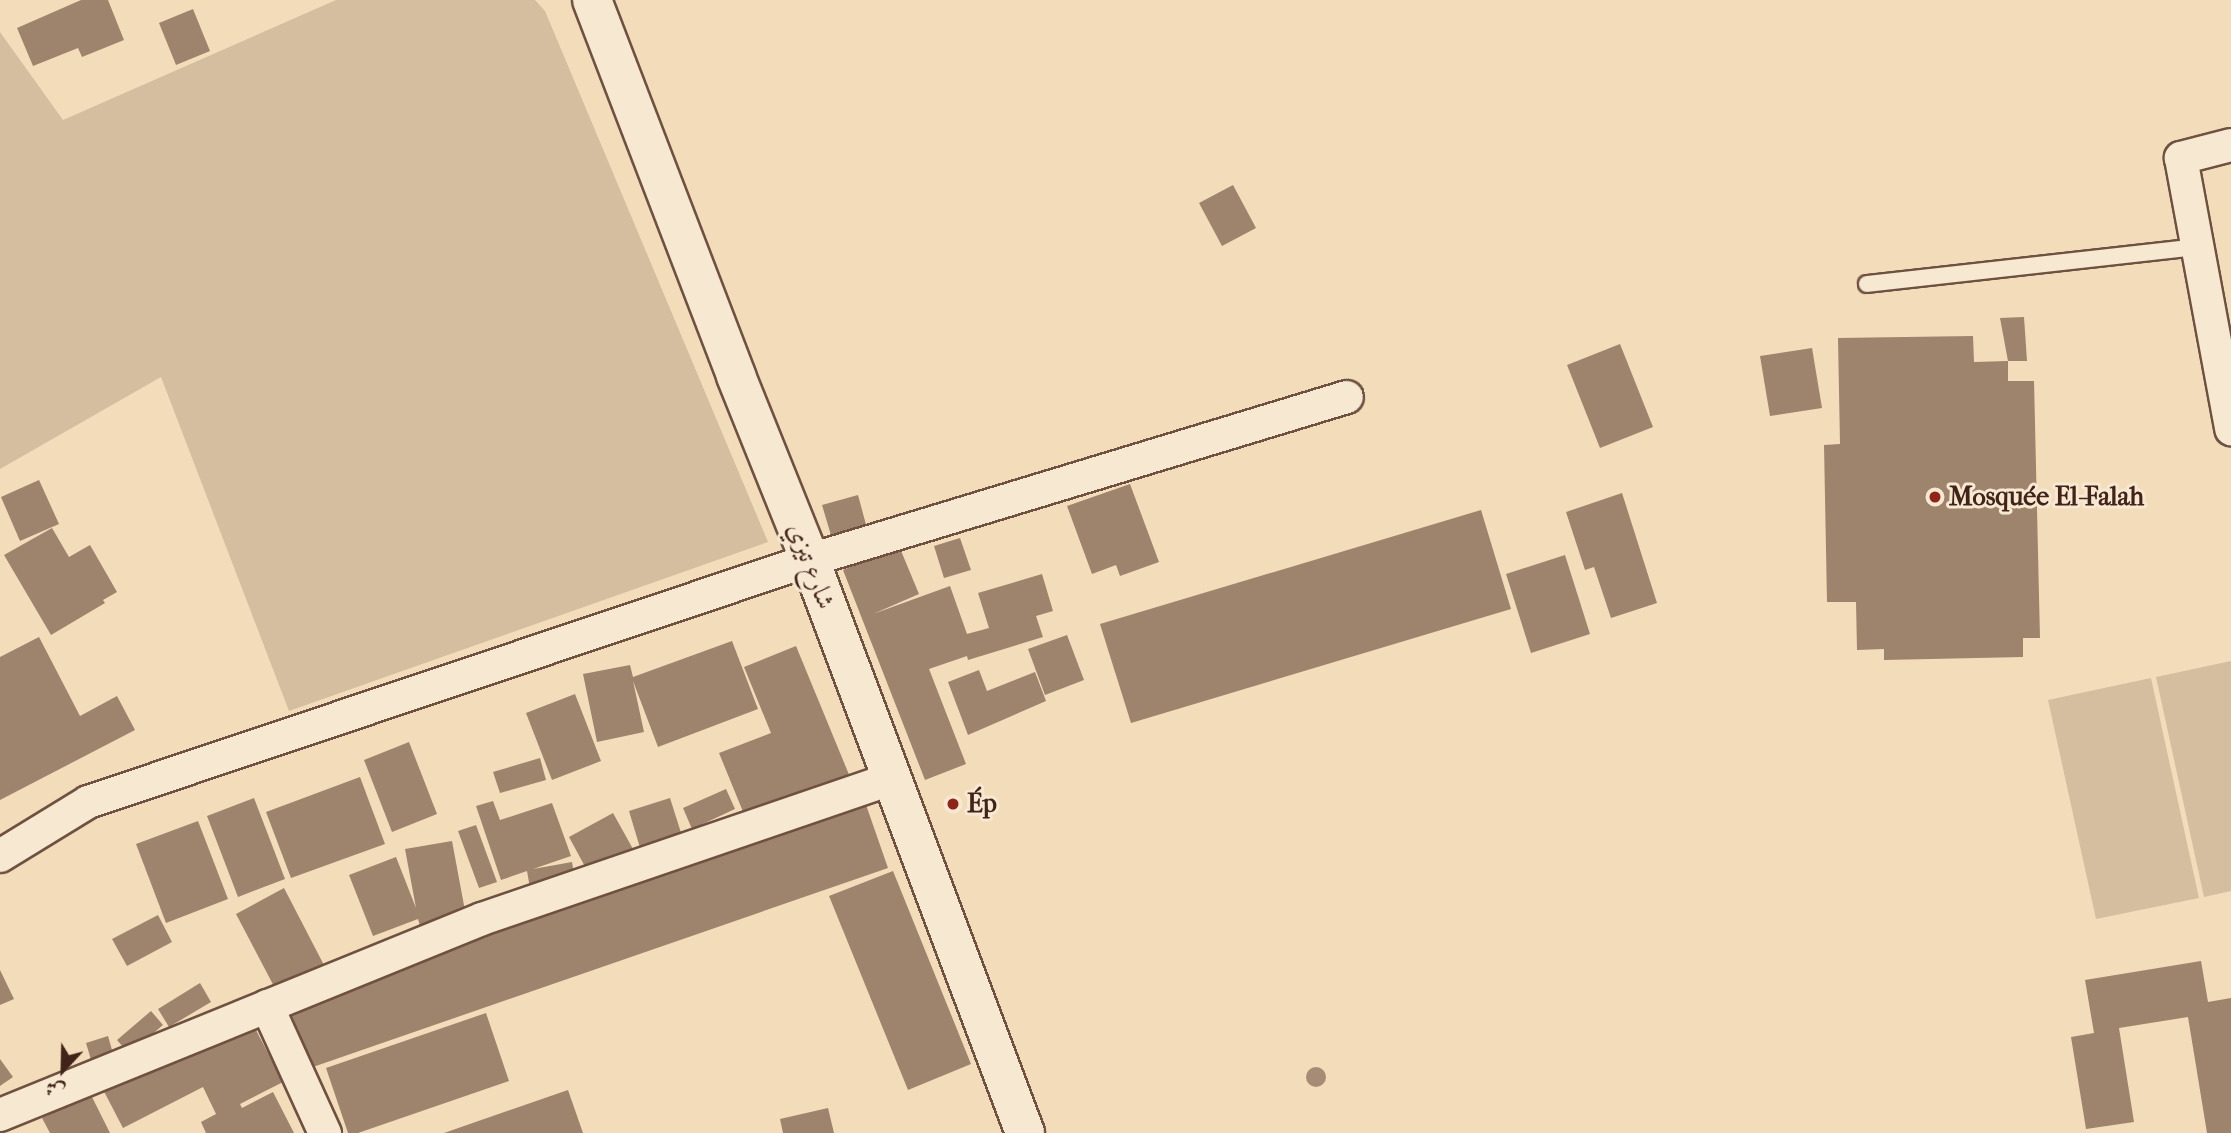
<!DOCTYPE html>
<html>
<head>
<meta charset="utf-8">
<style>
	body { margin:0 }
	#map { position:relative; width:2231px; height:1133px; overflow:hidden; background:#f3dcba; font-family:"IM FELL French Canon",Amiri,serif }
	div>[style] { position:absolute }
	.green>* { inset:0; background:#d5bd9f }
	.building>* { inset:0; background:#9e836d }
	.roads { filter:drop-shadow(2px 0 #6e5141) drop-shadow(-2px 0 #6e5141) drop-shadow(0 2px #6e5141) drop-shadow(0 -2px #6e5141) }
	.service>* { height:16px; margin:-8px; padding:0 8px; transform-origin:8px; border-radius:8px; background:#f7e8d2 }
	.minor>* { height:32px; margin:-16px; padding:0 16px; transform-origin:16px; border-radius:16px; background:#f7e8d2 }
	.tertiary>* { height:38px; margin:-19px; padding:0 19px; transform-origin:19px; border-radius:19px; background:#f7e8d2 }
	.trees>* { width:20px; height:20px; margin:-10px; border-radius:50%; background:#a68c74 }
	.dots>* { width:19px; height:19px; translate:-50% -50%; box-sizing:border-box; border:4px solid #f7e8d2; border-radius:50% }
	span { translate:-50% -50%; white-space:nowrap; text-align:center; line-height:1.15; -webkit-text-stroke:6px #f7e8d2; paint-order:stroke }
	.poi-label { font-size:26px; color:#422319; font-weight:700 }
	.left { translate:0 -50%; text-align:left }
	.street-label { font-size:26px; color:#422319 }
	.north { position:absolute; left:28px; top:1035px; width:70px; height:70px; -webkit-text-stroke:5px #f7e8d2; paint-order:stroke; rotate:202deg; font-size:19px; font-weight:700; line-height:28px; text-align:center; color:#422319 }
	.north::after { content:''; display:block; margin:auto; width:24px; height:32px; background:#422319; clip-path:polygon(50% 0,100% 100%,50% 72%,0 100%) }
</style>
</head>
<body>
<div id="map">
	<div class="green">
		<i style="clip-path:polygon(336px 0,535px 0,545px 11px,768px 542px,289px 711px,161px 377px,0 469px,0 32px,63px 120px)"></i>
		<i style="clip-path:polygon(2231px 661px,2231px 891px,2204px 897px,2156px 677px)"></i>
		<i style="clip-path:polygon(2151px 678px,2199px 898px,2096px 919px,2048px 700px)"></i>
	</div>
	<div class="building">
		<i style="clip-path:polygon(81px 0,108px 0,124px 40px,82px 57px,78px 48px,33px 66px,17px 28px)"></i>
		<i style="clip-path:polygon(193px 9px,210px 51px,176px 65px,159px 23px)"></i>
		<i style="clip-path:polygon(1233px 185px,1256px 228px,1222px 246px,1199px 203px)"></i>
		<i style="clip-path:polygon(2024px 317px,2027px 361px,2008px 361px,2000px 318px)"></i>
		<i style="clip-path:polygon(1973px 336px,1974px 362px,2008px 361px,2008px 381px,2034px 381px,2040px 638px,2023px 638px,2023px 657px,1884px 660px,1884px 649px,1857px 650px,1856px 602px,1827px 602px,1824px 445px,1840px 444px,1838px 338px)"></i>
		<i style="clip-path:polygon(1620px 344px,1653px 427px,1600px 448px,1567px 365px)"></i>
		<i style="clip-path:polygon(1812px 348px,1822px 408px,1770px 416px,1760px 356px)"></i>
		<i style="clip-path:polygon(39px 480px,59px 524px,20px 541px,1px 497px)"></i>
		<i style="clip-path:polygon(1130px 484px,1159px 562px,1120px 576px,1116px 565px,1092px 574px,1067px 506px)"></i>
		<i style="clip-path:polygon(1622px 493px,1657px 603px,1611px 618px,1594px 567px,1585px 570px,1566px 512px)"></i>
		<i style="clip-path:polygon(858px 495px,868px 532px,833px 542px,822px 505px)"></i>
		<i style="clip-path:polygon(1481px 510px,1511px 609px,1131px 723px,1100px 624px)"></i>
		<i style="clip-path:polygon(52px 528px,69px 557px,90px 545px,117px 592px,103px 600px,105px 603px,51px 635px,4px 555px)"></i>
		<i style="clip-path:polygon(960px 538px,971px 570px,944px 578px,934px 546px)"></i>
		<i style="clip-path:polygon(899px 546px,919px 594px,873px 614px,950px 586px,967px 634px,989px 628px,978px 593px,1042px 574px,1053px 611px,1036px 616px,1043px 637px,968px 660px,967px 656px,929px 669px,966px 764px,925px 780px,843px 570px)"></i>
		<i style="clip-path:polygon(1565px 555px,1590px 634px,1531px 653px,1506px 574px)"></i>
		<i style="clip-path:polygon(1067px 635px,1084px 680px,1045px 695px,1028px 649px)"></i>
		<i style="clip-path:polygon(39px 637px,80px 716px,117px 696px,135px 730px,0 800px,0 657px)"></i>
		<i style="clip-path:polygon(732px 641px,758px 709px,658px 747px,633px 681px,644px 732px,597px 742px,583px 674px,630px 665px,633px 677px)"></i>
		<i style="clip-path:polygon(796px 646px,850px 777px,746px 819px,719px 753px,771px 733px,744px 667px)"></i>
		<i style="clip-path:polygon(979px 670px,987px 691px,1035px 672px,1046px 701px,968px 735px,948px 682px)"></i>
		<i style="clip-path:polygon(575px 694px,601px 761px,552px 780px,526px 713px)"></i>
		<i style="clip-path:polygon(409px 742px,437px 814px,392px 832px,364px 760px)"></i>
		<i style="clip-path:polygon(540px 758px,546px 780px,500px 793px,493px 772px)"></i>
		<i style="clip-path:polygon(360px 777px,385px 844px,291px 878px,266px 812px)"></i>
		<i style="clip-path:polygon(726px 789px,735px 809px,692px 829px,683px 808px)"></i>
		<i style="clip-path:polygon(254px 798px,285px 879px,238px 897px,207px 816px)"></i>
		<i style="clip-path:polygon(670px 798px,683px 839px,641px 851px,629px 811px)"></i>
		<i style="clip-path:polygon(864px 799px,888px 868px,310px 1068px,286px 999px)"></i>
		<i style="clip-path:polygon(493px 801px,500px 820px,552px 803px,571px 856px,533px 869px,572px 862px,575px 880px,530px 888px,527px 871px,501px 880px,476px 806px)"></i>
		<i style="clip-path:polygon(613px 813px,633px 849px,589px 874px,569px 837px)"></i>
		<i style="clip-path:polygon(198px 821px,228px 899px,166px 923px,136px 844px)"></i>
		<i style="clip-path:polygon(476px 825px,497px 882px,479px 888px,458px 831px)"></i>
		<i style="clip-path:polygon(452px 841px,466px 916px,420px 926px,418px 919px,373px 936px,349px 875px,396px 857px,416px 908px,405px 849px)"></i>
		<i style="clip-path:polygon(893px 871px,971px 1064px,908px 1090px,829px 896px)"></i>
		<i style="clip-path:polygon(284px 888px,326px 969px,278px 994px,236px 914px)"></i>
		<i style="clip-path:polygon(158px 915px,172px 942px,127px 966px,112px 939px)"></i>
		<i style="clip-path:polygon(2201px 961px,2208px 1002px,2231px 998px,2231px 1133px,2207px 1133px,2188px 1017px,2119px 1028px,2134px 1122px,2086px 1129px,2071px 1037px,2094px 1033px,2085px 980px)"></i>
		<i style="clip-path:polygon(0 970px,14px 999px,0 1005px)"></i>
		<i style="clip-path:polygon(200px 983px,211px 1002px,169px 1027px,158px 1009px)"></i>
		<i style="clip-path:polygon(243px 1005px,283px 1082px,240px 1104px,242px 1108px,273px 1092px,294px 1133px,206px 1133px,201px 1122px,216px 1114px,203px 1087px,123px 1128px,98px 1080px)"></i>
		<i style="clip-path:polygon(151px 1011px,163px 1025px,129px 1054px,117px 1040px)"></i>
		<i style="clip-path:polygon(486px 1013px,509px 1081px,358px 1133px,348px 1133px,326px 1068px)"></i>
		<i style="clip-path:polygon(108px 1036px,114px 1057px,92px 1063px,86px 1043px)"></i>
		<i style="clip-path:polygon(0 1059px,13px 1077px,0 1086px)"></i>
		<i style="clip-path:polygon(568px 1090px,583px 1133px,444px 1133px)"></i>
		<i style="clip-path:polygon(91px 1095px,110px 1133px,50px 1133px,42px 1118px)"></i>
		<i style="clip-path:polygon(828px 1108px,834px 1133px,783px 1133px,780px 1119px)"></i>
	</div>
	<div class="roads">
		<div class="service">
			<i style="left:1867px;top:284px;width:332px;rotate:-6.4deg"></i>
		</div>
		<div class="minor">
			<i style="left:2231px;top:145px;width:52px;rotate:165.4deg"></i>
			<i style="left:2181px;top:158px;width:276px;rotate:79.5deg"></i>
			<i style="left:0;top:856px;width:103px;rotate:-31.5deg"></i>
			<i style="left:88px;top:802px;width:761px;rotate:-18.53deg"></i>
			<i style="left:810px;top:560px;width:561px;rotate:-16.89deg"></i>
			<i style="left:267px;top:1006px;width:140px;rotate:65.5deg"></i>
			<i style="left:0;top:1115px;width:520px;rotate:-22.13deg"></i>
			<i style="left:482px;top:919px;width:432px;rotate:-18.9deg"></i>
		</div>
		<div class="tertiary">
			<i style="left:592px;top:0;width:403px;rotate:69deg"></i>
			<i style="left:736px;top:376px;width:198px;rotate:68.1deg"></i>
			<i style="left:810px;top:560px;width:612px;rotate:69.43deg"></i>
		</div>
	</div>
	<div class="trees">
		<i style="left:1316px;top:1077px"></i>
	</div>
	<div class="dots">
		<i style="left:1935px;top:497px;background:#8f2418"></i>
		<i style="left:953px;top:804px;background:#8f2418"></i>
	</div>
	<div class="poi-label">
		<span class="left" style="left:1949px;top:497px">Mosquée El-Falah</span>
		<span class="left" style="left:967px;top:804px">Ép</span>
	</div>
	<div class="street-label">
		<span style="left:811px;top:566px;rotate:69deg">شارع تيزي</span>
	</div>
	<div class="north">ش</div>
</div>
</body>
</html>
